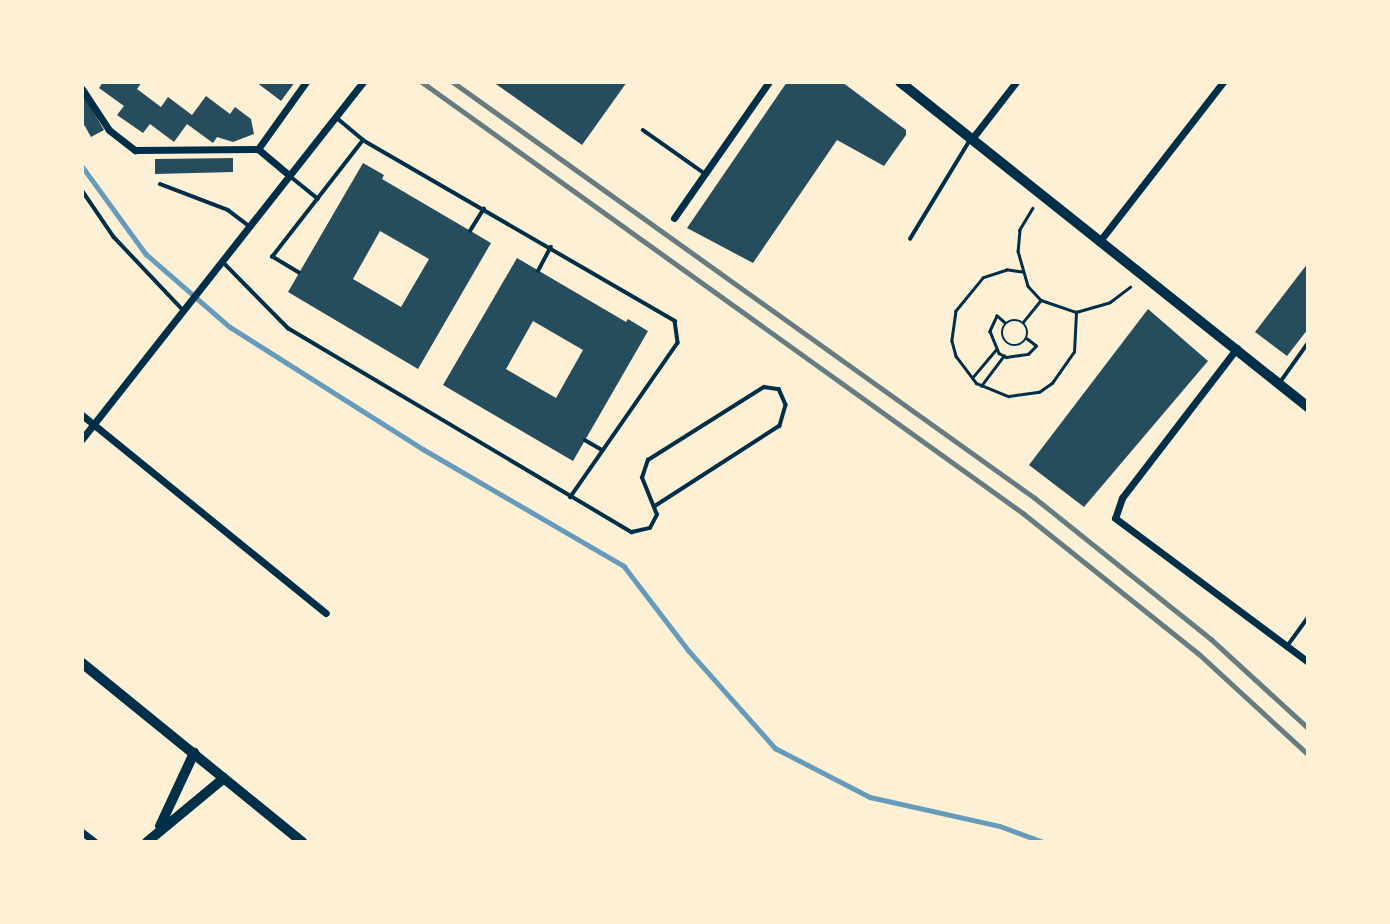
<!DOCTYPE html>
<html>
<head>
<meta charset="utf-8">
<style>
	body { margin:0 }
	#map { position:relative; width:1390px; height:924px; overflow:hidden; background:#fdf0d5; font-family:"DejaVu Sans",sans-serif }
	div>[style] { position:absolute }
	.stream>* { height:4.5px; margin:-2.25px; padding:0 2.25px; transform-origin:2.25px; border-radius:2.25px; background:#669bbc }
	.building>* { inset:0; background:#264d5e }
	.path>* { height:2.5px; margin:-1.25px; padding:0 1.25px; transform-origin:1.25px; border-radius:1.25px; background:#003049 }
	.path>.ring { margin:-1.25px; padding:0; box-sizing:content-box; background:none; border:2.5px solid #003049; border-radius:50% }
	.service>* { height:3.5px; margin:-1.75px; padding:0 1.75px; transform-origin:1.75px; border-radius:1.75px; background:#003049 }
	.minor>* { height:7px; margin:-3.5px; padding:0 3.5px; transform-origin:3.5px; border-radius:3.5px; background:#003049 }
	.tertiary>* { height:10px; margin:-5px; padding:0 5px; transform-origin:5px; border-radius:5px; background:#003049 }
	.secondary>* { height:10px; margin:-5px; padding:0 5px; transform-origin:5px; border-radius:5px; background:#003049 }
	.rail>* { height:4.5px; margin:-2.25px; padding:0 2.25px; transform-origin:2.25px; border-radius:2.25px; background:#657d81 }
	span { translate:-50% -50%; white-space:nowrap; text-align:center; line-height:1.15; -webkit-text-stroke:5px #fdf0d5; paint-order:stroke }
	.frame { position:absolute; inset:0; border:84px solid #fdf0d5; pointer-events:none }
</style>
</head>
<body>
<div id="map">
	<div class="stream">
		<i style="left:82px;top:166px;width:109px;rotate:54deg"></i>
		<i style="left:146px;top:254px;width:111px;rotate:41deg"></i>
		<i style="left:230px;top:327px;width:228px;rotate:32.3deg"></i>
		<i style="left:423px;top:449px;width:233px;rotate:30.2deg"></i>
		<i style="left:624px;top:566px;width:107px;rotate:52.6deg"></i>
		<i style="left:689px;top:651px;width:130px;rotate:48.4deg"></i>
		<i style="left:775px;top:748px;width:107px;rotate:27.3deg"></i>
		<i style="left:870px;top:797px;width:133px;rotate:12.6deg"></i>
		<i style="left:1000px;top:826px;width:46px;rotate:20.4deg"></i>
	</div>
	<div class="building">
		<i style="clip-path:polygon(103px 82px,142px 82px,137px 89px,161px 107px,168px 97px,192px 115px,206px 96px,230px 114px,235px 107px,251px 119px,254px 134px,233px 142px,217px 137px,213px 143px,187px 124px,174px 142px,150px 124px,143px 133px,117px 115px,124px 106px,99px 88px)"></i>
		<i style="clip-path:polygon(256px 82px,295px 82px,281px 101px)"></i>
		<i style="clip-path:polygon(493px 82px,627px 82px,582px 145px)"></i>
		<i style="clip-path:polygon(787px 82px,842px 82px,906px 130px,906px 135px,884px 166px,837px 140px,753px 263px,687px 228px)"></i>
		<i style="clip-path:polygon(82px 92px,104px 130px,91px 137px,82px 121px)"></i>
		<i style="clip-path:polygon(233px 158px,233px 172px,155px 174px,155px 159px)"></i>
		<i style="clip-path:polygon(evenodd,363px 163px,384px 175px,382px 179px,491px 243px,418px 369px,288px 292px,363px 163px,380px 231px,429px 259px,401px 307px,353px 279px,380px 231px)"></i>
		<i style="clip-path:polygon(evenodd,517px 258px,626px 322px,628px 319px,648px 331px,573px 461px,443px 385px,517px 258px,533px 321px,583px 350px,556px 398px,506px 369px,533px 321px)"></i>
		<i style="clip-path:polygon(1308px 263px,1308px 329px,1287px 356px,1255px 332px)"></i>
		<i style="clip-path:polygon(1148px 309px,1208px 361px,1084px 507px,1029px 465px)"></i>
	</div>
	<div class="path">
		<i style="left:1033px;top:208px;width:26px;rotate:121deg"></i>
		<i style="left:1020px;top:230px;width:21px;rotate:95deg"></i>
		<i style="left:1018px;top:251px;width:36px;rotate:74deg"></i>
		<i style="left:1028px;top:286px;width:19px;rotate:47deg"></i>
		<i style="left:1041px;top:300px;width:37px;rotate:19deg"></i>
		<i style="left:1076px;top:312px;width:35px;rotate:-16deg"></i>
		<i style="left:1110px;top:302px;width:25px;rotate:-37deg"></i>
		<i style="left:1022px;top:272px;width:15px;rotate:-172deg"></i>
		<i style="left:1007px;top:270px;width:25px;rotate:162deg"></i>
		<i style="left:983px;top:278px;width:43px;rotate:129.3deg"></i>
		<i style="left:956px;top:311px;width:30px;rotate:98deg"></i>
		<i style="left:952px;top:341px;width:16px;rotate:75deg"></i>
		<i style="left:956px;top:356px;width:34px;rotate:53deg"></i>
		<i style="left:976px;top:383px;width:35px;rotate:22deg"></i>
		<i style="left:1009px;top:396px;width:30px;rotate:-8deg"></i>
		<i style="left:1039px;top:392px;width:16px;rotate:-35deg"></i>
		<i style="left:1052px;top:383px;width:38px;rotate:-55deg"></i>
		<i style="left:1074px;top:352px;width:40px;rotate:-87.1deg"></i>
		<i class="ring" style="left:1002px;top:320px;width:23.5px;height:23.5px"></i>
		<i style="left:1023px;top:322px;width:28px;rotate:-51deg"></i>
		<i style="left:1005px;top:323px;width:11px;rotate:-139deg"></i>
		<i style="left:997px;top:316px;width:17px;rotate:115deg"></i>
		<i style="left:990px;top:331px;width:24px;rotate:68deg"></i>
		<i style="left:999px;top:353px;width:8px;rotate:30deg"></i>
		<i style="left:1006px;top:357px;width:22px;rotate:-8deg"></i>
		<i style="left:1028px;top:354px;width:11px;rotate:-45deg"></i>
		<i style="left:1036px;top:346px;width:11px;rotate:-142deg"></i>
		<i style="left:972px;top:378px;width:38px;rotate:-50deg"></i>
		<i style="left:981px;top:386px;width:38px;rotate:-53deg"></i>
	</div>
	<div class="service">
		<i style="left:336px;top:117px;width:35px;rotate:40deg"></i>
		<i style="left:363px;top:140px;width:361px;rotate:30.1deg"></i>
		<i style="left:675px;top:321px;width:22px;rotate:82deg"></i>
		<i style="left:678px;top:343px;width:188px;rotate:124.8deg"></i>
		<i style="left:643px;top:130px;width:75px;rotate:35.2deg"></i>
		<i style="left:290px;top:176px;width:36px;rotate:39deg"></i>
		<i style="left:160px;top:184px;width:73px;rotate:20.9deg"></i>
		<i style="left:228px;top:210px;width:26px;rotate:37deg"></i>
		<i style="left:82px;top:190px;width:57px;rotate:55.8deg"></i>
		<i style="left:114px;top:237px;width:99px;rotate:46.6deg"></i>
		<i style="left:470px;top:231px;width:26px;rotate:-58deg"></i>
		<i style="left:910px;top:239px;width:116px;rotate:-58.8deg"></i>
		<i style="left:223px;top:262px;width:93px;rotate:45.4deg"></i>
		<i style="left:288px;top:328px;width:400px;rotate:30.7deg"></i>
		<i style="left:632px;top:532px;width:18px;rotate:-13deg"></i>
		<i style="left:650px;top:528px;width:15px;rotate:-62deg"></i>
		<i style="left:657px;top:515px;width:40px;rotate:-112deg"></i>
		<i style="left:642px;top:478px;width:19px;rotate:-72deg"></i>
		<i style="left:648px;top:460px;width:137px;rotate:-32.2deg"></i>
		<i style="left:764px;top:387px;width:15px;rotate:8deg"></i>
		<i style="left:779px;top:389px;width:17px;rotate:66deg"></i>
		<i style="left:786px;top:405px;width:22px;rotate:106deg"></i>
		<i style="left:780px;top:426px;width:148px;rotate:147.2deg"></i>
		<i style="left:538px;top:271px;width:27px;rotate:-62deg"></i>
		<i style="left:299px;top:273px;width:31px;rotate:-149deg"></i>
		<i style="left:272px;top:257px;width:148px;rotate:-52.1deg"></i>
		<i style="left:1281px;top:381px;width:47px;rotate:-54.6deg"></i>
		<i style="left:585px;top:440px;width:20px;rotate:30deg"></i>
		<i style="left:1288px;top:645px;width:34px;rotate:-54deg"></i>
	</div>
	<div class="minor">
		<i style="left:82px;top:89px;width:49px;rotate:56.6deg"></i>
		<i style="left:109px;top:130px;width:33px;rotate:38deg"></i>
		<i style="left:135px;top:150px;width:123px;rotate:-0.5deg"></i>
		<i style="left:258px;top:149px;width:39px;rotate:40deg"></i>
		<i style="left:971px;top:140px;width:73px;rotate:-52.2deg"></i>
		<i style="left:258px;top:149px;width:82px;rotate:-54.4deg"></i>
		<i style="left:674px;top:218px;width:166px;rotate:-55.1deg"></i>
		<i style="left:1099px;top:242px;width:202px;rotate:-52.2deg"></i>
		<i style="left:1237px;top:348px;width:189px;rotate:127.5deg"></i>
		<i style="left:1122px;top:498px;width:21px;rotate:109deg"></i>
		<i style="left:1115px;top:518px;width:241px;rotate:36.7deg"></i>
		<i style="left:82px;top:415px;width:314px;rotate:39.1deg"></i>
		<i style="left:82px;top:439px;width:454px;rotate:-51.8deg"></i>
		<i style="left:82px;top:832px;width:16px;rotate:38deg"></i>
	</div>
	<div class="tertiary">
		<i style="left:82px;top:663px;width:284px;rotate:39.1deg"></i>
		<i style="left:160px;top:826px;width:81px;rotate:-65deg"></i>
		<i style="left:147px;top:842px;width:100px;rotate:-39.7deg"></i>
	</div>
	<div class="secondary">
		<i style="left:900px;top:82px;width:522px;rotate:38.54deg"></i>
	</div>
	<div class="rail">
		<i style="left:422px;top:82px;width:740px;rotate:35.65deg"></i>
		<i style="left:1023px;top:513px;width:224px;rotate:38.7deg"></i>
		<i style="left:1198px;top:653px;width:149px;rotate:42.6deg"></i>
		<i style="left:453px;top:82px;width:715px;rotate:35.56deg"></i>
		<i style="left:1035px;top:498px;width:226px;rotate:38.7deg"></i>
		<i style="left:1211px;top:639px;width:132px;rotate:42.5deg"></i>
	</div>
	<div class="frame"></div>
</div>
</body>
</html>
